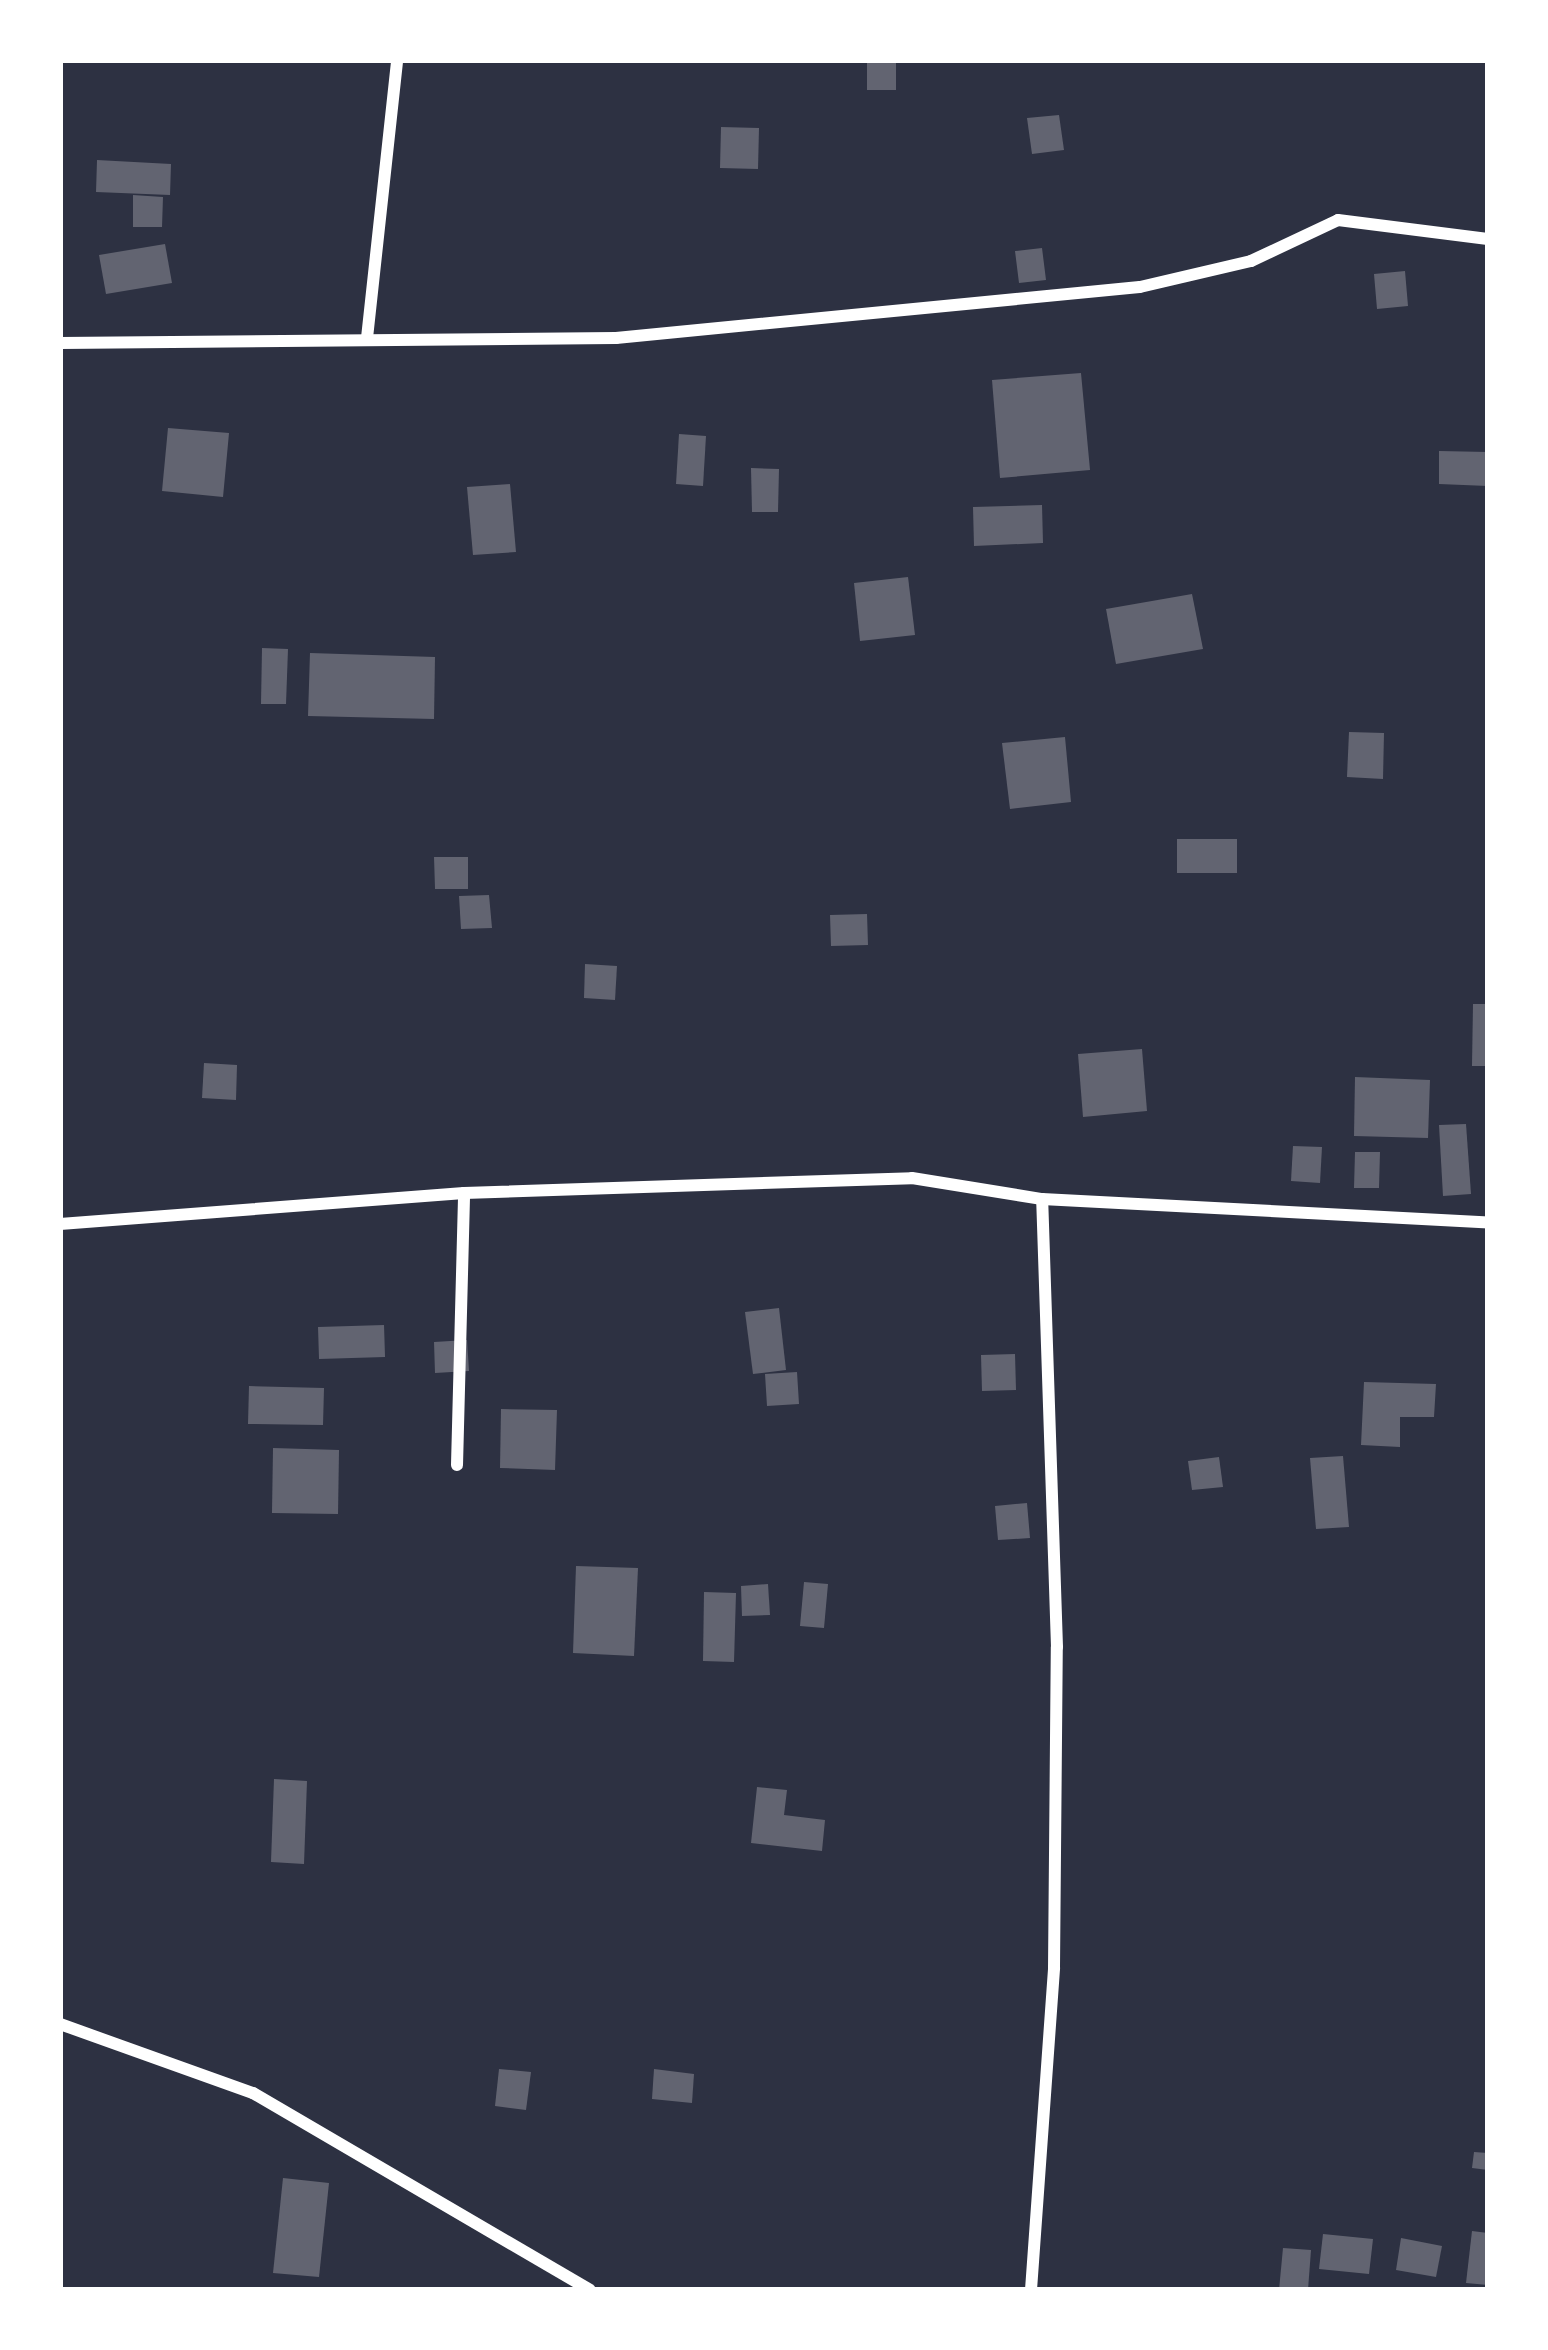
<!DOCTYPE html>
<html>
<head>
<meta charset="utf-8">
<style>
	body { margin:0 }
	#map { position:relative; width:1548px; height:2350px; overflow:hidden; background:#2d3142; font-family:"Fira Sans",sans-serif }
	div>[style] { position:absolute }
	.building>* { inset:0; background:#626471 }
	.minor>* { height:12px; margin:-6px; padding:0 6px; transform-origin:6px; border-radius:6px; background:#fff }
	span { translate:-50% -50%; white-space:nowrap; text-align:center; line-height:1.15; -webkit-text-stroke:10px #fff; paint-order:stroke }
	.frame { position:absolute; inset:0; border:63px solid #fff; pointer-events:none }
</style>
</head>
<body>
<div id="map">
	<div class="building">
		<i style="clip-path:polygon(867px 60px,896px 60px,896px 90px,867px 90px)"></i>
		<i style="clip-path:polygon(1059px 115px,1064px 150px,1032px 154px,1027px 118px)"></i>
		<i style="clip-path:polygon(721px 127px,759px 128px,758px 169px,720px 168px)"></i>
		<i style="clip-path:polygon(97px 160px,171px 164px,170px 195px,96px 192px)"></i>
		<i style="clip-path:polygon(133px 195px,163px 197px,162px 227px,133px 227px)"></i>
		<i style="clip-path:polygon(165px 244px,172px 283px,106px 294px,99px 255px)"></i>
		<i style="clip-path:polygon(1042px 248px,1046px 280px,1019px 283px,1015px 251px)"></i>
		<i style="clip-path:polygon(1405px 271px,1408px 306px,1377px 309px,1374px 274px)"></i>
		<i style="clip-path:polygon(1081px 373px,1090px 470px,1000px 478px,992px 380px)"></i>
		<i style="clip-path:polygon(168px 428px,229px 433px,223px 497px,162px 491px)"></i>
		<i style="clip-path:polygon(679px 434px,706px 436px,703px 486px,676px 484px)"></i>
		<i style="clip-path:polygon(1439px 451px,1488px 452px,1488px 486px,1439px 484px)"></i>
		<i style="clip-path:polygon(751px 468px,779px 469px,778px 512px,752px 512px)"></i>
		<i style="clip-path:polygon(510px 484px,516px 552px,473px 555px,467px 487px)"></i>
		<i style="clip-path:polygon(1042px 505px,1043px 543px,974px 546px,973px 507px)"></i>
		<i style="clip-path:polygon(908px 577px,915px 635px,860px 641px,854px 583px)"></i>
		<i style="clip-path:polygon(1192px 594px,1203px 649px,1116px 664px,1106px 609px)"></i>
		<i style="clip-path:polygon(262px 648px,288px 649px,286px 704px,261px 704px)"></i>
		<i style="clip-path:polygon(310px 653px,435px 657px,434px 719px,308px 716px)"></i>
		<i style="clip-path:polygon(1349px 732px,1384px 733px,1383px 779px,1347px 777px)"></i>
		<i style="clip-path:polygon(1065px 737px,1071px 802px,1010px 809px,1002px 743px)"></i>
		<i style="clip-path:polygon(1177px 839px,1237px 839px,1237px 873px,1177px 873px)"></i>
		<i style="clip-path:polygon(434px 857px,468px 857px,468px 889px,435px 889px)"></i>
		<i style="clip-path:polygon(489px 895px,492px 928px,461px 929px,459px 896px)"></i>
		<i style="clip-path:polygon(867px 914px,868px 945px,831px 946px,830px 915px)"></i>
		<i style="clip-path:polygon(585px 964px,617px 966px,615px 1000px,584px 998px)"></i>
		<i style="clip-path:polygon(1473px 1004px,1488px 1004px,1488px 1066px,1472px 1066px)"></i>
		<i style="clip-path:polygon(1142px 1049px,1147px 1111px,1083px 1117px,1078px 1054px)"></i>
		<i style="clip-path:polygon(204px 1063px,237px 1065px,236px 1100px,202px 1098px)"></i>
		<i style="clip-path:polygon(1355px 1077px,1430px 1080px,1428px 1138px,1354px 1136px)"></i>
		<i style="clip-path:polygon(1466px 1124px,1471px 1194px,1443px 1196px,1439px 1125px)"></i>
		<i style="clip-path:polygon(1293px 1146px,1322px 1147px,1320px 1183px,1291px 1181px)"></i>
		<i style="clip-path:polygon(1355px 1152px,1380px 1152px,1379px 1188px,1354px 1188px)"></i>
		<i style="clip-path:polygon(779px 1308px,786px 1370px,753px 1374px,745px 1312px)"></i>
		<i style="clip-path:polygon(384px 1325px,385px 1357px,319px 1359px,318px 1327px)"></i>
		<i style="clip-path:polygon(467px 1340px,469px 1371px,435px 1373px,434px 1342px)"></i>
		<i style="clip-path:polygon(1015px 1354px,1016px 1390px,982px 1391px,981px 1355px)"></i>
		<i style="clip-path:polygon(797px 1372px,799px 1404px,767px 1406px,765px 1374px)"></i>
		<i style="clip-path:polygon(1364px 1382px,1436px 1384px,1434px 1417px,1400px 1417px,1400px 1447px,1361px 1445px)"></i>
		<i style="clip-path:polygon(249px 1386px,324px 1388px,323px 1425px,248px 1424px)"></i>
		<i style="clip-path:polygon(501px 1409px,557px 1410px,555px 1470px,500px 1468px)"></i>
		<i style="clip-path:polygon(273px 1448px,339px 1450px,338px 1514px,272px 1513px)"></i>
		<i style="clip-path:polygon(1343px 1456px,1349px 1527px,1316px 1529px,1310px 1458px)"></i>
		<i style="clip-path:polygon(1219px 1457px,1223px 1487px,1192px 1490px,1188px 1461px)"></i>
		<i style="clip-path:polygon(1027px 1503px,1030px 1538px,998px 1540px,995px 1506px)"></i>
		<i style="clip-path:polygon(576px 1566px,638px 1568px,634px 1656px,573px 1653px)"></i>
		<i style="clip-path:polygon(804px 1582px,828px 1584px,824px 1628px,800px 1626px)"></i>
		<i style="clip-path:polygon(768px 1584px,770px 1615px,742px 1616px,741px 1586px)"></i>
		<i style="clip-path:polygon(704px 1592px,736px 1593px,734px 1662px,703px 1661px)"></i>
		<i style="clip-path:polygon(274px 1779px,307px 1781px,304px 1864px,271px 1862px)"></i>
		<i style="clip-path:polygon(757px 1787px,787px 1790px,784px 1815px,825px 1820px,822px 1851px,751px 1843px)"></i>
		<i style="clip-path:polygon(499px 2069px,531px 2072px,526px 2110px,495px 2106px)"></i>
		<i style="clip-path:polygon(654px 2069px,694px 2074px,692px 2103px,652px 2099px)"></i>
		<i style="clip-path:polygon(1474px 2152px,1488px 2153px,1488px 2170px,1472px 2168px)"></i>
		<i style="clip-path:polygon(283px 2178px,329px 2183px,319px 2277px,273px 2273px)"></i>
		<i style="clip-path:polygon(1472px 2231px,1488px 2233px,1488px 2285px,1466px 2283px)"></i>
		<i style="clip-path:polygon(1323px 2234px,1373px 2239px,1369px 2274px,1319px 2269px)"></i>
		<i style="clip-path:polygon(1401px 2238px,1442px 2246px,1436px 2277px,1396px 2270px)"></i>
		<i style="clip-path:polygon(1283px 2248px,1311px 2250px,1308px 2290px,1279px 2290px)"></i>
	</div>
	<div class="minor">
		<i style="left:367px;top:338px;width:280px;rotate:-83.8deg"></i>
		<i style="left:60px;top:343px;width:556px;rotate:-0.52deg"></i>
		<i style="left:616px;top:338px;width:526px;rotate:-5.56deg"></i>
		<i style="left:1140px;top:287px;width:114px;rotate:-13.2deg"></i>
		<i style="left:1251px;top:261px;width:96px;rotate:-25.2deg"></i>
		<i style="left:1338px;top:220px;width:151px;rotate:7.2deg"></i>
		<i style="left:60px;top:1224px;width:405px;rotate:-4.4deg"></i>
		<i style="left:464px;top:1193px;width:448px;rotate:-1.9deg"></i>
		<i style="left:912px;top:1178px;width:132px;rotate:9.2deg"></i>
		<i style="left:1042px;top:1199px;width:447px;rotate:3deg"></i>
		<i style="left:457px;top:1465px;width:272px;rotate:-88.5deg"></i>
		<i style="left:60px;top:2024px;width:205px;rotate:19.7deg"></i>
		<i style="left:253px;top:2093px;width:390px;rotate:30.3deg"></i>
		<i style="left:1031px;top:2290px;width:323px;rotate:-85.9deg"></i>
		<i style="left:1054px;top:1968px;width:321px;rotate:-89.5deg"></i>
		<i style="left:1057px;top:1647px;width:448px;rotate:-91.9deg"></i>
	</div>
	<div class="frame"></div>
</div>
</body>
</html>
